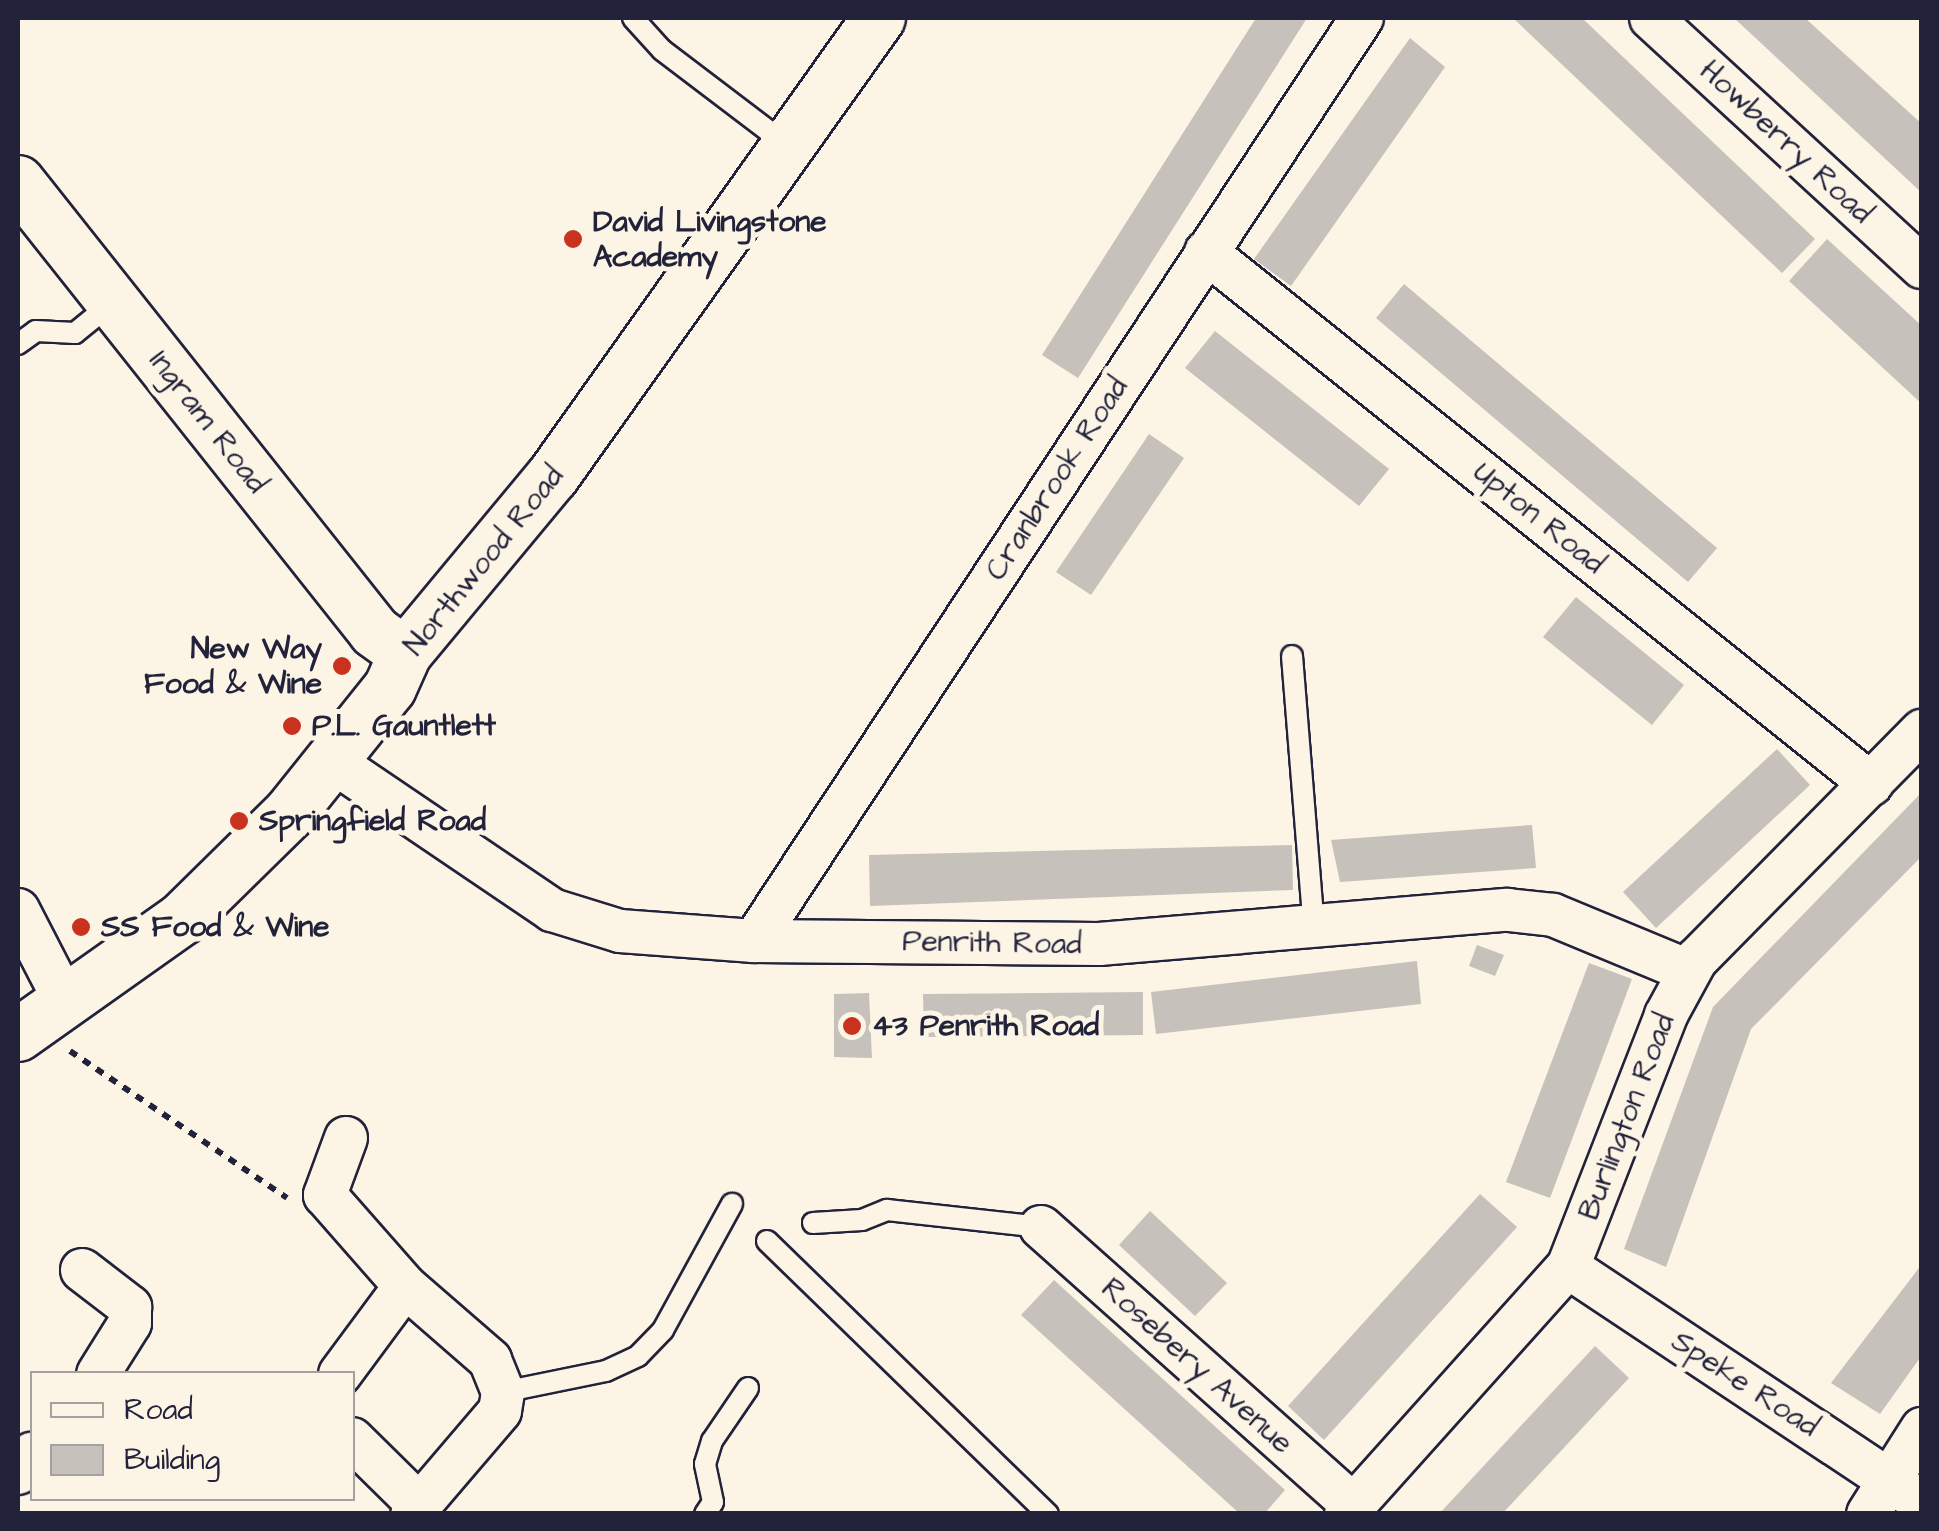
<!DOCTYPE html>
<html>
<head>
<meta charset="utf-8">
<style>
	body { margin:0 }
	#map { position:relative; width:1939px; height:1531px; overflow:hidden; background:#fcf5e5; font-family:"Architects Daughter",sans-serif }
	div>[style] { position:absolute }
	.building>* { inset:0; background:#c6c1bb }
	.path>* { height:6px; margin-top:-3px; transform-origin:0; background:repeating-linear-gradient(90deg,#22223b 0 8px,transparent 0 16px) }
	.roads { filter:drop-shadow(2px 0 #22223b) drop-shadow(-2px 0 #22223b) drop-shadow(0 2px #22223b) drop-shadow(0 -2px #22223b) }
	.service>* { height:20px; margin:-10px; padding:0 10px; transform-origin:10px; border-radius:10px; background:#fcf5e5 }
	.minor>* { height:42px; margin:-21px; padding:0 21px; transform-origin:21px; border-radius:21px; background:#fcf5e5 }
	.tertiary>* { height:52px; margin:-26px; padding:0 26px; transform-origin:26px; border-radius:26px; background:#fcf5e5 }
	.dots>* { width:28px; height:28px; translate:-50% -50%; box-sizing:border-box; border:5px solid #fcf5e5; border-radius:50% }
	span { translate:-50% -50%; white-space:nowrap; text-align:center; line-height:1.15; -webkit-text-stroke:10px #fcf5e5; paint-order:stroke }
	.street-label { font-size:30px; color:#22223b }
	.poi-label { font-size:30px; color:#22223b; font-weight:700 }
	.left { translate:0 -50%; text-align:left }
	.right { translate:-100% -50%; text-align:right }
	.frame { position:absolute; inset:0; border:20px solid #22223b; pointer-events:none }
	.legend { position:absolute; left:30px; top:1371px; width:325px; height:130px; box-sizing:border-box; background:#fcf5e5; border:2px solid #a5a1a1; margin:0; padding:12px 18px; list-style:none; font-size:30px; color:#22223b }
	.legend li { display:flex; align-items:center; gap:20px; height:50px }
	.legend b { width:50px; border:2px solid #a5a1a1 }
</style>
</head>
<body>
<div id="map">
	<div class="building">
		<i style="clip-path:polygon(1256px 18px,1307px 18px,1078px 378px,1042px 355px)"></i>
		<i style="clip-path:polygon(1513px 18px,1582px 18px,1815px 239px,1782px 273px)"></i>
		<i style="clip-path:polygon(1734px 18px,1805px 18px,1922px 124px,1922px 193px)"></i>
		<i style="clip-path:polygon(1410px 38px,1445px 67px,1291px 286px,1254px 259px)"></i>
		<i style="clip-path:polygon(1827px 239px,1922px 326px,1922px 404px,1789px 281px)"></i>
		<i style="clip-path:polygon(1404px 284px,1717px 548px,1688px 582px,1376px 318px)"></i>
		<i style="clip-path:polygon(1215px 331px,1389px 469px,1359px 506px,1185px 368px)"></i>
		<i style="clip-path:polygon(1149px 434px,1184px 458px,1091px 595px,1056px 572px)"></i>
		<i style="clip-path:polygon(1576px 597px,1684px 685px,1652px 725px,1543px 637px)"></i>
		<i style="clip-path:polygon(1777px 749px,1810px 785px,1656px 928px,1623px 892px)"></i>
		<i style="clip-path:polygon(1922px 792px,1922px 856px,1751px 1029px,1666px 1267px,1624px 1249px,1713px 1007px)"></i>
		<i style="clip-path:polygon(1532px 825px,1536px 868px,1340px 882px,1331px 840px)"></i>
		<i style="clip-path:polygon(1292px 845px,1293px 890px,870px 906px,869px 855px)"></i>
		<i style="clip-path:polygon(1477px 945px,1504px 955px,1495px 976px,1469px 966px)"></i>
		<i style="clip-path:polygon(1417px 961px,1421px 1004px,1156px 1034px,1151px 992px)"></i>
		<i style="clip-path:polygon(1589px 963px,1632px 979px,1550px 1198px,1506px 1182px)"></i>
		<i style="clip-path:polygon(1143px 992px,1143px 1035px,924px 1037px,923px 994px)"></i>
		<i style="clip-path:polygon(869px 993px,872px 1058px,834px 1057px,834px 994px)"></i>
		<i style="clip-path:polygon(1480px 1194px,1517px 1227px,1324px 1440px,1288px 1406px)"></i>
		<i style="clip-path:polygon(1150px 1211px,1227px 1283px,1195px 1316px,1119px 1245px)"></i>
		<i style="clip-path:polygon(1922px 1264px,1922px 1355px,1880px 1414px,1831px 1383px)"></i>
		<i style="clip-path:polygon(1054px 1280px,1285px 1490px,1264px 1514px,1240px 1514px,1021px 1315px)"></i>
		<i style="clip-path:polygon(1595px 1346px,1629px 1378px,1502px 1514px,1439px 1514px)"></i>
	</div>
	<div class="path">
		<i style="left:70px;top:1051px;width:262px;rotate:34.1deg"></i>
	</div>
	<div class="roads">
		<div class="service">
			<i style="left:633px;top:18px;width:43px;rotate:47.8deg"></i>
			<i style="left:662px;top:50px;width:157px;rotate:37.2deg"></i>
			<i style="left:18px;top:344px;width:22px;rotate:-36deg"></i>
			<i style="left:36px;top:331px;width:39px;rotate:3deg"></i>
			<i style="left:75px;top:333px;width:48px;rotate:-39deg"></i>
			<i style="left:1292px;top:656px;width:275px;rotate:85.4deg"></i>
			<i style="left:813px;top:1223px;width:49px;rotate:-3.5deg"></i>
			<i style="left:862px;top:1220px;width:27px;rotate:-22deg"></i>
			<i style="left:887px;top:1210px;width:155px;rotate:6.3deg"></i>
			<i style="left:767px;top:1241px;width:392px;rotate:44.2deg"></i>
			<i style="left:503px;top:1392px;width:105px;rotate:-11.5deg"></i>
			<i style="left:606px;top:1371px;width:35px;rotate:-25deg"></i>
			<i style="left:638px;top:1356px;width:36px;rotate:-46deg"></i>
			<i style="left:663px;top:1330px;width:144px;rotate:-61.3deg"></i>
			<i style="left:705px;top:1514px;width:14px;rotate:-56deg"></i>
			<i style="left:713px;top:1502px;width:39px;rotate:-102deg"></i>
			<i style="left:705px;top:1464px;width:24px;rotate:-73deg"></i>
			<i style="left:712px;top:1441px;width:64px;rotate:-55.8deg"></i>
		</div>
		<div class="minor">
			<i style="left:1651px;top:18px;width:368px;rotate:42.6deg"></i>
			<i style="left:1206px;top:252px;width:852px;rotate:38.66deg"></i>
			<i style="left:332px;top:761px;width:266px;rotate:34.1deg"></i>
			<i style="left:552px;top:910px;width:71px;rotate:17.2deg"></i>
			<i style="left:620px;top:931px;width:134px;rotate:4.3deg"></i>
			<i style="left:754px;top:941px;width:345px;rotate:0.5deg"></i>
			<i style="left:1099px;top:944px;width:410px;rotate:-4.8deg"></i>
			<i style="left:1508px;top:910px;width:45px;rotate:6.3deg"></i>
			<i style="left:1553px;top:915px;width:146px;rotate:22.5deg"></i>
			<i style="left:18px;top:910px;width:102px;rotate:62.7deg"></i>
			<i style="left:754px;top:941px;width:1105px;rotate:-56.63deg"></i>
			<i style="left:346px;top:1138px;width:61px;rotate:110.2deg"></i>
			<i style="left:325px;top:1195px;width:121px;rotate:48.7deg"></i>
			<i style="left:405px;top:1286px;width:113px;rotate:41deg"></i>
			<i style="left:490px;top:1360px;width:35px;rotate:68deg"></i>
			<i style="left:503px;top:1392px;width:19px;rotate:99deg"></i>
			<i style="left:500px;top:1411px;width:135px;rotate:130.5deg"></i>
			<i style="left:1041px;top:1227px;width:418px;rotate:41.7deg"></i>
			<i style="left:1568px;top:1267px;width:425px;rotate:33.6deg"></i>
			<i style="left:82px;top:1270px;width:61px;rotate:37.6deg"></i>
			<i style="left:130px;top:1307px;width:16px;rotate:90deg"></i>
			<i style="left:130px;top:1323px;width:60px;rotate:122.1deg"></i>
			<i style="left:340px;top:1374px;width:109px;rotate:-53.5deg"></i>
			<i style="left:352px;top:1439px;width:94px;rotate:44.6deg"></i>
			<i style="left:18px;top:1473px;width:24px;rotate:-54deg"></i>
			<i style="left:1346px;top:1514px;width:332px;rotate:-48.1deg"></i>
			<i style="left:1568px;top:1267px;width:270px;rotate:-68.7deg"></i>
			<i style="left:1666px;top:1015px;width:63px;rotate:-61.4deg"></i>
			<i style="left:1696px;top:960px;width:322px;rotate:-45.4deg"></i>
			<i style="left:1868px;top:1514px;width:101px;rotate:-57.6deg"></i>
		</div>
		<div class="tertiary">
			<i style="left:18px;top:182px;width:574px;rotate:51.57deg"></i>
			<i style="left:375px;top:632px;width:37px;rotate:36deg"></i>
			<i style="left:18px;top:1035px;width:201px;rotate:-35.3deg"></i>
			<i style="left:182px;top:919px;width:150px;rotate:-44.5deg"></i>
			<i style="left:289px;top:814px;width:161px;rotate:-51.3deg"></i>
			<i style="left:390px;top:688px;width:37px;rotate:-66deg"></i>
			<i style="left:405px;top:654px;width:231px;rotate:-50.3deg"></i>
			<i style="left:553px;top:476px;width:562px;rotate:-54.56deg"></i>
		</div>
	</div>
	<div class="dots">
		<i style="left:573px;top:239px;background:#c8321e"></i>
		<i style="left:342px;top:666px;background:#c8321e"></i>
		<i style="left:292px;top:726px;background:#c8321e"></i>
		<i style="left:239px;top:821px;background:#c8321e"></i>
		<i style="left:81px;top:927px;background:#c8321e"></i>
		<i style="left:852px;top:1026px;background:#c8321e"></i>
	</div>
	<div class="street-label">
		<span style="left:1786px;top:142px;rotate:43deg">Howberry Road</span>
		<span style="left:208px;top:422px;rotate:52deg">Ingram Road</span>
		<span style="left:1057px;top:479px;rotate:-57deg">Cranbrook Road</span>
		<span style="left:1539px;top:518px;rotate:39deg">Upton Road</span>
		<span style="left:484px;top:561px;rotate:-51deg">Northwood Road</span>
		<span style="left:992px;top:943px;rotate:1deg">Penrith Road</span>
		<span style="left:1627px;top:1117px;rotate:-69deg">Burlington Road</span>
		<span style="left:1197px;top:1366px;rotate:42deg">Rosebery Avenue</span>
		<span style="left:1745px;top:1384px;rotate:33deg">Speke Road</span>
	</div>
	<div class="poi-label">
		<span class="left" style="left:593px;top:239px">David Livingstone<br>Academy</span>
		<span class="right" style="left:322px;top:666px">New Way<br>Food &amp; Wine</span>
		<span class="left" style="left:312px;top:726px">P.L. Gauntlett</span>
		<span class="left" style="left:259px;top:821px">Springfield Road</span>
		<span class="left" style="left:101px;top:927px">SS Food &amp; Wine</span>
		<span class="left" style="left:872px;top:1026px">43 Penrith Road</span>
	</div>
	<div class="frame"></div>
	<ul class="legend">
	<li><b style="height:12px;background:#fcf5e5"></b>Road</li>
	<li><b style="height:28px;background:#c6c1bb"></b>Building</li>
	</ul>
</div>
</body>
</html>
